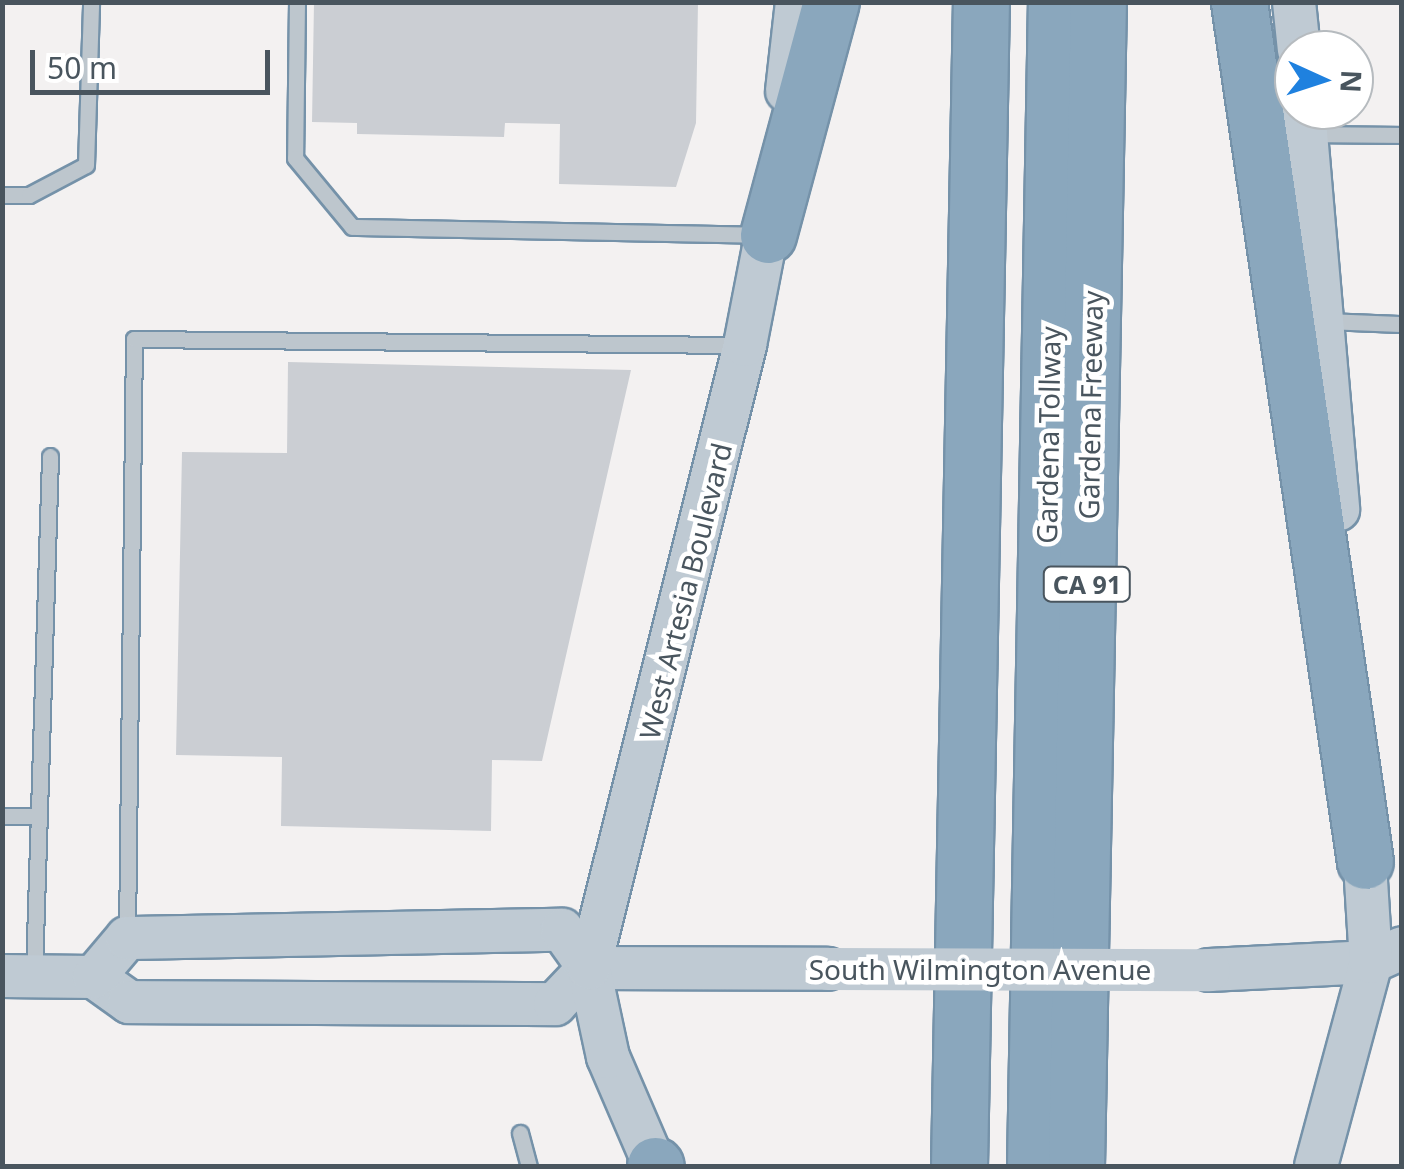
<!DOCTYPE html>
<html>
<head>
<meta charset="utf-8">
<style>
	body { margin:0 }
	#map { position:relative; width:1404px; height:1169px; overflow:hidden; background:#f3f1f1; font-family:"Noto Sans",sans-serif }
	div>[style] { position:absolute }
	.building>* { inset:0; background:#cbced3 }
	.roads { filter:drop-shadow(2px 0 #7592a9) drop-shadow(-2px 0 #7592a9) drop-shadow(0 2px #7592a9) drop-shadow(0 -2px #7592a9) }
	.service>* { height:15px; margin:-7.5px; padding:0 7.5px; transform-origin:7.5px; border-radius:7.5px; background:#bdc6cd }
	.secondary>* { height:42px; margin:-21px; padding:0 21px; transform-origin:21px; border-radius:21px; background:#bfcad3 }
	.motorway>* { height:55px; margin:-27.5px; padding:0 27.5px; transform-origin:27.5px; border-radius:27.5px; background:#8aa7bd }
	.secondary-bridge>* { height:42px; margin:-21px; padding:0 21px; transform-origin:21px; border-radius:21px; background:#bfcad3 }
	span { translate:-50% -50%; white-space:nowrap; text-align:center; line-height:1.15; -webkit-text-stroke:9px #fff; paint-order:stroke }
	.shield-label span { padding:2px 8px; background:#fff; border:2px solid; border-radius:8px; -webkit-text-stroke-width:0 }
	.shield-label { font-size:25px; color:#49555e; font-weight:700 }
	.street-label { font-size:28px; color:#49555e }
	.frame { position:absolute; inset:0; border:5px solid #49555e; pointer-events:none }
	.north { position:absolute; left:1274px; top:30px; width:100px; height:100px; box-sizing:border-box; background:#fff; border:2px solid #b6bbbf; border-radius:50%; rotate:93deg; font-size:28px; font-weight:700; line-height:40px; text-align:center; color:#49555e }
	.north::after { content:''; display:block; margin:auto; width:35px; height:45px; background:#1f81df; clip-path:polygon(50% 0,100% 100%,50% 72%,0 100%) }
	.scale { position:absolute; left:30px; top:50px; width:240px; height:45px; box-sizing:border-box; border:5px solid #49555e; border-top:0; padding-left:12px; font-size:30px; line-height:35px; white-space:nowrap; color:#49555e; -webkit-text-stroke:8px #fff; paint-order:stroke }
</style>
</head>
<body>
<div id="map">
	<div class="building">
		<i style="clip-path:polygon(314px 2px,698px 2px,696px 123px,676px 187px,559px 184px,560px 124px,505px 123px,504px 137px,357px 134px,357px 123px,312px 122px)"></i>
		<i style="clip-path:polygon(288px 362px,631px 370px,542px 761px,492px 760px,491px 831px,281px 826px,282px 757px,176px 755px,182px 452px,287px 453px)"></i>
	</div>
	<div class="roads">
		<div class="service">
			<i style="left:297px;top:2px;width:156px;rotate:90.7deg"></i>
			<i style="left:295px;top:158px;width:89px;rotate:50.4deg"></i>
			<i style="left:352px;top:227px;width:410px;rotate:1.1deg"></i>
			<i style="left:1311px;top:134px;width:91px;rotate:0.6deg"></i>
			<i style="left:2px;top:195px;width:27px"></i>
			<i style="left:29px;top:195px;width:64px;rotate:-27.8deg"></i>
			<i style="left:86px;top:165px;width:163px;rotate:-88.2deg"></i>
			<i style="left:1327px;top:321px;width:75px;rotate:2.3deg"></i>
			<i style="left:2px;top:816px;width:32px"></i>
			<i style="left:127px;top:935px;width:596px;rotate:-89.33deg"></i>
			<i style="left:134px;top:339px;width:607px;rotate:0.57deg"></i>
			<i style="left:34px;top:972px;width:516px;rotate:-88.22deg"></i>
			<i style="left:520px;top:1133px;width:34px;rotate:75deg"></i>
		</div>
		<div class="secondary">
			<i style="left:1294px;top:2px;width:48px;rotate:84.1deg"></i>
			<i style="left:787px;top:91px;width:90px;rotate:-83.6deg"></i>
			<i style="left:1304px;top:110px;width:401px;rotate:85.1deg"></i>
			<i style="left:1209px;top:970px;width:162px;rotate:-2.8deg"></i>
			<i style="left:1371px;top:962px;width:34px;rotate:-24deg"></i>
			<i style="left:2px;top:976px;width:92px;rotate:0.6deg"></i>
			<i style="left:94px;top:977px;width:43px;rotate:35.5deg"></i>
			<i style="left:129px;top:1002px;width:426px;rotate:0.3deg"></i>
			<i style="left:555px;top:1004px;width:50px;rotate:-46.6deg"></i>
			<i style="left:589px;top:968px;width:239px;rotate:0.2deg"></i>
			<i style="left:94px;top:977px;width:51px;rotate:-49.8deg"></i>
			<i style="left:127px;top:938px;width:435px;rotate:-1.1deg"></i>
			<i style="left:562px;top:930px;width:47px;rotate:54.6deg"></i>
			<i style="left:655px;top:1166px;width:119px;rotate:-113.3deg"></i>
			<i style="left:608px;top:1057px;width:91px;rotate:-102.1deg"></i>
			<i style="left:589px;top:968px;width:642px;rotate:-75.94deg"></i>
			<i style="left:745px;top:345px;width:142px;rotate:-79deg"></i>
			<i style="left:1316px;top:1166px;width:211px;rotate:-74.9deg"></i>
			<i style="left:1371px;top:962px;width:132px;rotate:-93.5deg"></i>
		</div>
		<div class="motorway">
			<i style="left:1239px;top:2px;width:868px;rotate:81.66deg"></i>
			<i style="left:768px;top:235px;width:241px;rotate:-74.9deg"></i>
			<i style="left:655px;top:1165px;width:1px;rotate:45deg"></i>
			<i style="left:959px;top:1166px;width:1164px;rotate:-88.92deg"></i>
			<i style="left:1035px;top:1166px;width:1164px;rotate:-88.97deg"></i>
			<i style="left:1076px;top:1166px;width:1164px;rotate:-88.92deg"></i>
		</div>
	</div>
	<div class="secondary-bridge">
		<i style="left:828px;top:969px;width:381px;rotate:0.2deg"></i>
	</div>
	<div class="shield-label">
		<span style="left:1087px;top:584px">CA 91</span>
	</div>
	<div class="street-label">
		<span style="left:1090px;top:405px;rotate:-89deg">Gardena Freeway</span>
		<span style="left:1048px;top:435px;rotate:-89deg">Gardena Tollway</span>
		<span style="left:685px;top:591px;rotate:-76deg">West Artesia Boulevard</span>
		<span style="left:980px;top:969px">South Wilmington Avenue</span>
	</div>
	<div class="frame"></div>
	<div class="north">N</div>
	<div class="scale">50 m</div>
</div>
</body>
</html>
